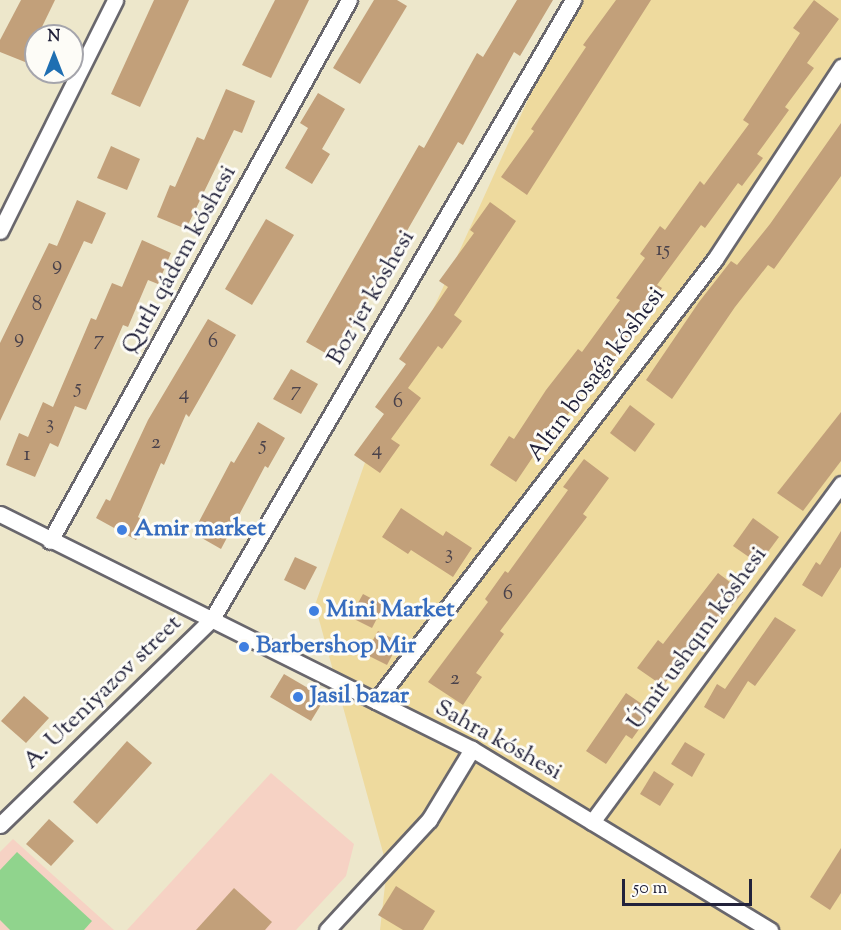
<!DOCTYPE html>
<html>
<head>
<meta charset="utf-8">
<style>
	body { margin:0 }
	#map { position:relative; width:841px; height:930px; overflow:hidden; background:#ede7cb; font-family:"Sorts Mill Goudy",serif }
	div>[style] { position:absolute }
	.built>* { inset:0; background:#f6d2c4 }
	.green>* { inset:0; background:#90d48d }
	.sand>* { inset:0; background:#eeda9e }
	.building>* { inset:0; background:#c2a07a }
	.roads { filter:drop-shadow(2px 0 #69676d) drop-shadow(-2px 0 #69676d) drop-shadow(0 2px #69676d) drop-shadow(0 -2px #69676d) }
	.minor>* { height:15px; margin:-7.5px; padding:0 7.5px; transform-origin:7.5px; border-radius:7.5px; background:#fff }
	.dots>* { width:16px; height:16px; translate:-50% -50%; box-sizing:border-box; border:3px solid #fdfcf7; border-radius:50% }
	span { translate:-50% -50%; white-space:nowrap; text-align:center; line-height:1.15; -webkit-text-stroke:6px #fdfcf7; paint-order:stroke }
	.number-label { font-size:21px; color:#4a424b }
	.number-label span { -webkit-text-stroke-width:0 }
	.street-label { font-size:24px; color:#22223b }
	.shop-label { font-size:24px; color:#366cbe; font-weight:700 }
	.left { translate:0 -50%; text-align:left }
	.north { position:absolute; left:24px; top:24px; width:60px; height:60px; box-sizing:border-box; background:#fdfcf7; border:2px solid #a5a5ac; border-radius:50%; rotate:0deg; font-size:16px; font-weight:700; line-height:24px; text-align:center; color:#22223b }
	.north::after { content:''; display:block; margin:auto; width:21px; height:27px; background:#1f6fb2; clip-path:polygon(50% 0,100% 100%,50% 72%,0 100%) }
	.scale { position:absolute; left:622px; top:879px; width:130px; height:27px; box-sizing:border-box; border:3px solid #22223b; border-top:0; padding-left:8px; font-size:18px; line-height:21px; white-space:nowrap; color:#22223b; -webkit-text-stroke:4px #fdfcf7; paint-order:stroke }
</style>
</head>
<body>
<div id="map">
	<div class="built">
		<i style="clip-path:polygon(271px 773px,354px 844px,346px 876px,296px 930px,127px 930px)"></i>
		<i style="clip-path:polygon(13px 839px,114px 930px,0 930px,0 852px)"></i>
	</div>
	<div class="green">
		<i style="clip-path:polygon(17px 852px,92px 921px,84px 930px,10px 930px,0 920px,0 870px)"></i>
	</div>
	<div class="sand">
		<i style="clip-path:polygon(573px 0,841px 0,841px 930px,380px 930px,387px 867px,315px 605px,369px 451px)"></i>
	</div>
	<div class="building">
		<i style="clip-path:polygon(21px 0,55px 0,25px 62px,0 52px,0 40px)"></i>
		<i style="clip-path:polygon(154px 0,189px 0,140px 107px,111px 94px)"></i>
		<i style="clip-path:polygon(275px 0,309px 0,271px 78px,242px 65px)"></i>
		<i style="clip-path:polygon(374px 0,397px 0,407px 6px,360px 84px,333px 68px)"></i>
		<i style="clip-path:polygon(517px 0,553px 0,520px 56px,514px 52px,463px 145px,458px 142px,334px 358px,306px 342px,419px 145px,424px 148px,477px 53px,483px 57px)"></i>
		<i style="clip-path:polygon(616px 0,651px 0,527px 195px,501px 177px,534px 131px,531px 129px,586px 47px,583px 45px)"></i>
		<i style="clip-path:polygon(814px 0,839px 19px,807px 63px,814px 68px,785px 107px,789px 110px,757px 154px,763px 158px,742px 186px,738px 183px,705px 228px,701px 225px,657px 285px,662px 288px,633px 327px,637px 330px,617px 358px,613px 355px,584px 396px,581px 394px,554px 436px,549px 433px,516px 482px,490px 465px,509px 436px,514px 439px,546px 390px,578px 349px,582px 352px,620px 300px,616px 298px,645px 258px,640px 254px,660px 226px,665px 230px,700px 181px,704px 185px,749px 124px,743px 120px,800px 33px,793px 28px)"></i>
		<i style="clip-path:polygon(226px 89px,255px 101px,242px 133px,234px 130px,186px 229px,157px 217px,170px 185px,175px 187px,197px 137px,204px 140px)"></i>
		<i style="clip-path:polygon(318px 93px,345px 109px,322px 149px,330px 154px,312px 184px,285px 168px,308px 128px,300px 123px)"></i>
		<i style="clip-path:polygon(841px 123px,841px 176px,774px 269px,768px 265px,735px 307px,672px 399px,646px 380px,699px 302px,731px 261px,737px 265px,770px 224px)"></i>
		<i style="clip-path:polygon(111px 146px,140px 159px,127px 190px,97px 178px)"></i>
		<i style="clip-path:polygon(77px 200px,106px 213px,92px 244px,84px 241px,0 421px,0 343px,49px 243px,57px 246px)"></i>
		<i style="clip-path:polygon(490px 202px,516px 221px,454px 315px,462px 321px,442px 349px,438px 346px,408px 388px,421px 398px,391px 439px,400px 445px,380px 473px,354px 455px,384px 414px,375px 407px,406px 364px,399px 359px,448px 287px,439px 281px,474px 233px,470px 230px)"></i>
		<i style="clip-path:polygon(266px 219px,294px 235px,252px 305px,225px 289px)"></i>
		<i style="clip-path:polygon(142px 240px,171px 253px,158px 284px,148px 280px,128px 327px,123px 325px,86px 410px,75px 406px,58px 447px,50px 443px,35px 477px,6px 465px,19px 433px,28px 437px,43px 402px,53px 407px,91px 318px,96px 320px,112px 283px,122px 287px)"></i>
		<i style="clip-path:polygon(208px 319px,236px 335px,189px 417px,186px 414px,164px 465px,161px 463px,138px 517px,146px 522px,136px 540px,96px 518px,106px 499px,110px 501px,148px 420px)"></i>
		<i style="clip-path:polygon(291px 369px,318px 384px,301px 414px,273px 399px)"></i>
		<i style="clip-path:polygon(630px 405px,655px 424px,635px 452px,610px 433px)"></i>
		<i style="clip-path:polygon(841px 412px,841px 461px,803px 511px,777px 493px)"></i>
		<i style="clip-path:polygon(258px 422px,285px 438px,268px 468px,265px 466px,221px 549px,193px 533px,231px 461px,234px 463px)"></i>
		<i style="clip-path:polygon(584px 459px,609px 478px,583px 514px,587px 517px,500px 631px,504px 634px,476px 673px,482px 677px,463px 705px,428px 682px,488px 602px,485px 599px,505px 571px,508px 573px,568px 490px,563px 487px)"></i>
		<i style="clip-path:polygon(401px 508px,443px 536px,446px 531px,472px 548px,453px 577px,411px 550px,408px 554px,382px 537px)"></i>
		<i style="clip-path:polygon(753px 518px,779px 537px,759px 564px,733px 546px)"></i>
		<i style="clip-path:polygon(841px 531px,841px 567px,822px 597px,802px 585px,816px 562px,820px 565px)"></i>
		<i style="clip-path:polygon(295px 557px,317px 567px,305px 590px,284px 580px)"></i>
		<i style="clip-path:polygon(718px 573px,743px 592px,694px 654px,689px 651px,663px 686px,637px 668px,658px 640px,663px 644px)"></i>
		<i style="clip-path:polygon(363px 594px,384px 605px,372px 628px,350px 617px)"></i>
		<i style="clip-path:polygon(775px 617px,796px 630px,755px 686px,748px 681px,724px 719px,704px 707px,717px 684px,725px 689px)"></i>
		<i style="clip-path:polygon(378px 631px,399px 642px,387px 665px,365px 654px)"></i>
		<i style="clip-path:polygon(284px 674px,325px 698px,311px 721px,270px 697px)"></i>
		<i style="clip-path:polygon(626px 693px,652px 711px,632px 739px,626px 735px,606px 764px,586px 751px)"></i>
		<i style="clip-path:polygon(24px 696px,49px 718px,26px 743px,1px 721px)"></i>
		<i style="clip-path:polygon(127px 741px,152px 763px,97px 824px,73px 802px)"></i>
		<i style="clip-path:polygon(685px 742px,705px 754px,692px 777px,671px 764px)"></i>
		<i style="clip-path:polygon(654px 771px,674px 784px,660px 806px,640px 794px)"></i>
		<i style="clip-path:polygon(49px 819px,74px 841px,51px 866px,26px 844px)"></i>
		<i style="clip-path:polygon(841px 848px,841px 893px,830px 910px,810px 897px)"></i>
		<i style="clip-path:polygon(396px 886px,435px 911px,423px 930px,403px 930px,378px 915px)"></i>
		<i style="clip-path:polygon(234px 888px,272px 922px,265px 930px,196px 930px)"></i>
	</div>
	<div class="roads">
		<div class="minor">
			<i style="left:0;top:231px;width:258px;rotate:-63.5deg"></i>
			<i style="left:0;top:514px;width:527px;rotate:26.47deg"></i>
			<i style="left:472px;top:749px;width:349px;rotate:31.3deg"></i>
			<i style="left:50px;top:541px;width:618px;rotate:-61.07deg"></i>
			<i style="left:376px;top:701px;width:557px;rotate:-52.51deg"></i>
			<i style="left:715px;top:259px;width:230px;rotate:-56.7deg"></i>
			<i style="left:592px;top:822px;width:420px;rotate:-53.6deg"></i>
			<i style="left:0;top:825px;width:296px;rotate:-44.2deg"></i>
			<i style="left:212px;top:619px;width:717px;rotate:-59.75deg"></i>
			<i style="left:327px;top:930px;width:150px;rotate:-47.2deg"></i>
			<i style="left:429px;top:820px;width:83px;rotate:-58.8deg"></i>
		</div>
	</div>
	<div class="dots">
		<i style="left:122px;top:530px;background:#3f7fe0"></i>
		<i style="left:314px;top:611px;background:#3f7fe0"></i>
		<i style="left:244px;top:647px;background:#3f7fe0"></i>
		<i style="left:298px;top:697px;background:#3f7fe0"></i>
	</div>
	<div class="number-label">
		<span style="left:663px;top:250px">15</span>
		<span style="left:57px;top:265px">9</span>
		<span style="left:37px;top:305px">8</span>
		<span style="left:19px;top:338px">9</span>
		<span style="left:99px;top:340px">7</span>
		<span style="left:213px;top:342px">6</span>
		<span style="left:78px;top:388px">5</span>
		<span style="left:296px;top:391px">7</span>
		<span style="left:184px;top:394px">4</span>
		<span style="left:398px;top:402px">6</span>
		<span style="left:50px;top:424px">3</span>
		<span style="left:156px;top:443px">2</span>
		<span style="left:263px;top:445px">5</span>
		<span style="left:377px;top:450px">4</span>
		<span style="left:27px;top:455px">1</span>
		<span style="left:449px;top:554px">3</span>
		<span style="left:508px;top:594px">6</span>
		<span style="left:455px;top:679px">2</span>
	</div>
	<div class="street-label">
		<span style="left:180px;top:260px;rotate:-61deg">Qutlı qádem kóshesi</span>
		<span style="left:372px;top:298px;rotate:-60deg">Boz jer kóshesi</span>
		<span style="left:597px;top:375px;rotate:-53deg">Altın bosaǵa kóshesi</span>
		<span style="left:698px;top:639px;rotate:-54deg">Úmit ushqını kóshesi</span>
		<span style="left:103px;top:693px;rotate:-44deg">A. Uteniyazov street</span>
		<span style="left:498px;top:741px;rotate:29deg">Sahra kóshesi</span>
	</div>
	<div class="shop-label">
		<span class="left" style="left:134px;top:530px">Amir market</span>
		<span class="left" style="left:326px;top:611px">Mini Market</span>
		<span class="left" style="left:256px;top:647px">Barbershop Mir</span>
		<span class="left" style="left:310px;top:697px">Jasil bazar</span>
	</div>
	<div class="north">N</div>
	<div class="scale">50 m</div>
</div>
</body>
</html>
